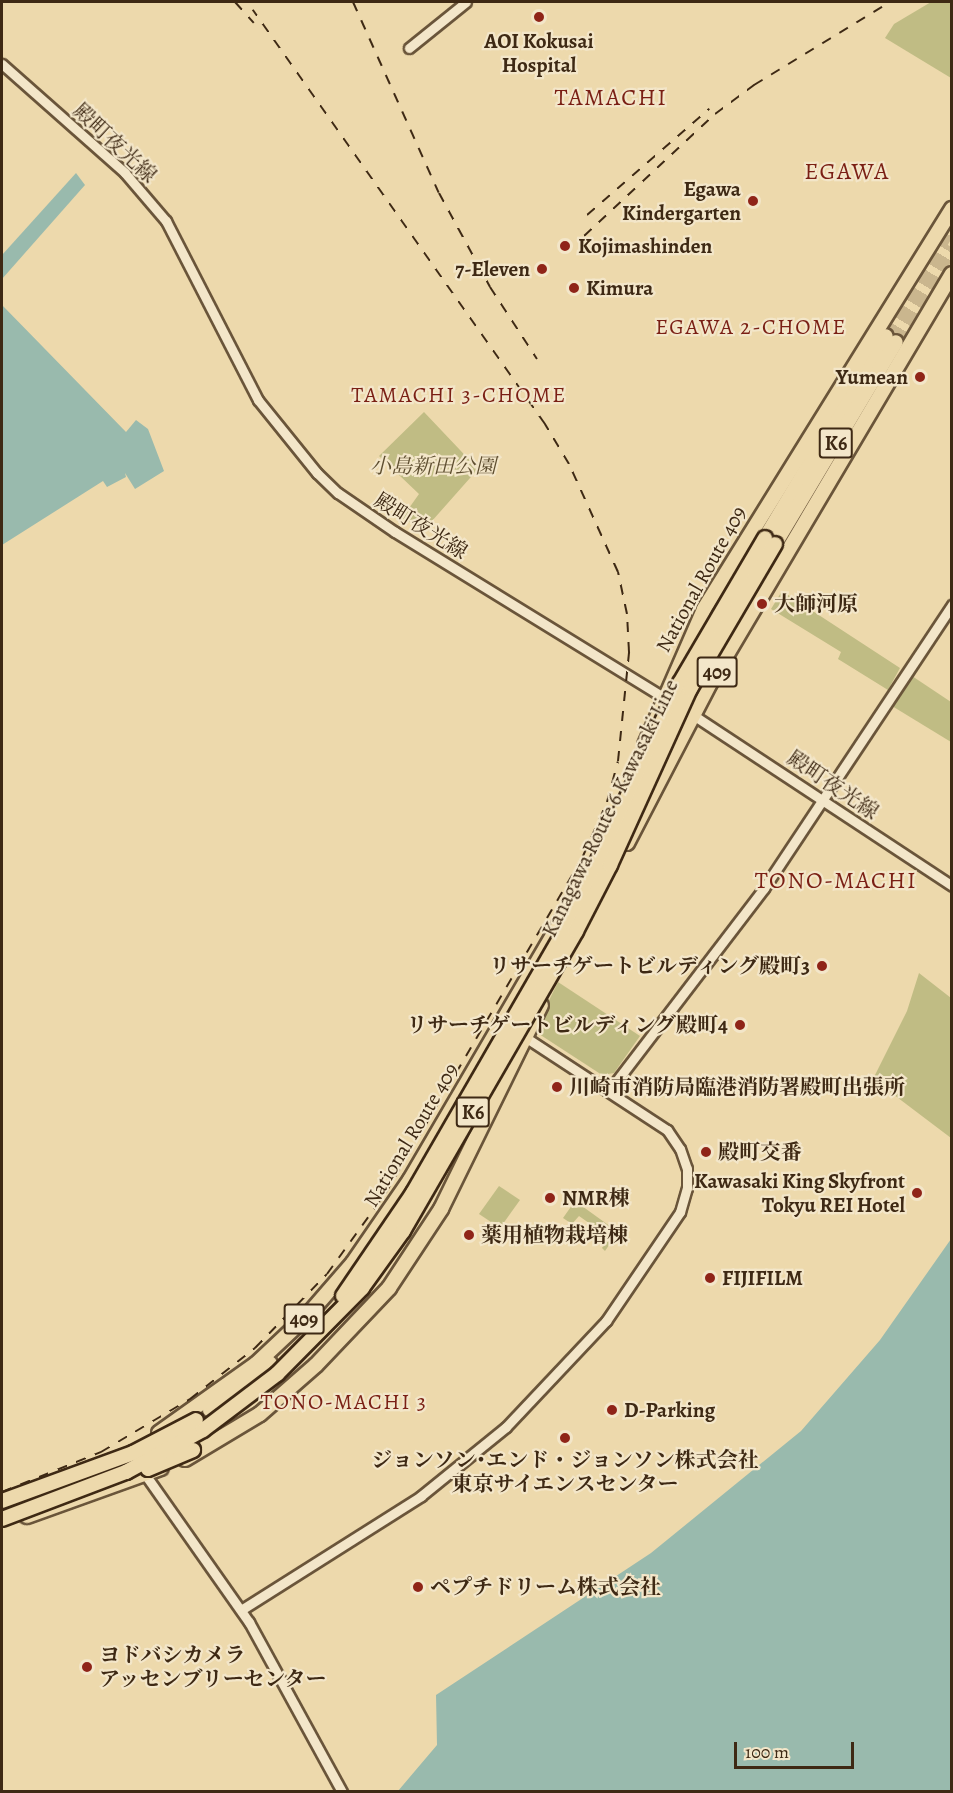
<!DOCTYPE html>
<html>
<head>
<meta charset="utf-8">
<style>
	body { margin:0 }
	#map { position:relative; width:953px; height:1793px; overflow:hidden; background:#edd9ac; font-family:Alegreya,"Noto Serif JP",serif }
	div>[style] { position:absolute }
	.green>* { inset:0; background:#c0bc84 }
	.water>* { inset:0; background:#99baad }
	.highway-tunnel>* { height:14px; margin-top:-7px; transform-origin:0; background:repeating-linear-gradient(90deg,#cab68e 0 14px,transparent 0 21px) }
	.roads { filter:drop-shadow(2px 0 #6a553a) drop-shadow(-2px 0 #6a553a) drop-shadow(0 2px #6a553a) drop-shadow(0 -2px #6a553a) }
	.minor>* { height:9px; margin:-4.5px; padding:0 4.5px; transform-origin:4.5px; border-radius:4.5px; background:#f3e6c9 }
	.highway>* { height:14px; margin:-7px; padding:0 7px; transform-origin:7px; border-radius:7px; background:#edd9ac }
	.rail>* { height:2px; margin-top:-1px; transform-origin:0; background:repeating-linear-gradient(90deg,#3e2914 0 10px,transparent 0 20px) }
	.bridges { filter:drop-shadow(2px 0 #3e2914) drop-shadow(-2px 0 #3e2914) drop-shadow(0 2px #3e2914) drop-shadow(0 -2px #3e2914) }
	.highway-bridge>* { height:14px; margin:-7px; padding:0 7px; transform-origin:7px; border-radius:7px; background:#edd9ac }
	.dots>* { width:16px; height:16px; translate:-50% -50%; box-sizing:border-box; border:3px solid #f3e6c9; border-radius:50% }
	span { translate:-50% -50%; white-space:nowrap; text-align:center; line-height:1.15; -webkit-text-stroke:4.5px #f3e6c9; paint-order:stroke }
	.shield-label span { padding:2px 4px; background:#f3e6c9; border:2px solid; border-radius:4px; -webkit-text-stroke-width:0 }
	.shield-label { font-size:20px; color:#3e2914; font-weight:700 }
	.poi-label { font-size:21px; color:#3e2914; font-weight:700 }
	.right { translate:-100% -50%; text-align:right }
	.left { translate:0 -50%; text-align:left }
	.street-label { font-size:21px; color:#3e2914 }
	.park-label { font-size:21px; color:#5e4e30; font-style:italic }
	.neighbourhood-label { font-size:22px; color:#7a1f14; letter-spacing:1.5px }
	.quarter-label { font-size:24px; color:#7a1f14; letter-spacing:1.5px }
	.frame { position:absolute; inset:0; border:3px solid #3e2914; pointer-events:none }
	.scale { position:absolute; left:734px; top:1742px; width:120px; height:27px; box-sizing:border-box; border:3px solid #3e2914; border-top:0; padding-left:8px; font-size:18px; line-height:21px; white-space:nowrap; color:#3e2914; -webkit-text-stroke:4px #f3e6c9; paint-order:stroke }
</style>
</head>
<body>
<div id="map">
	<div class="green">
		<i style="clip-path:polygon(931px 2px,951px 2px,951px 78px,885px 38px,894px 24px)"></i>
		<i style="clip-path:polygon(424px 412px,478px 469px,424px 530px,402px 518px,419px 494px,379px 456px)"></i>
		<i style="clip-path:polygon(782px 591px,900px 668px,888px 690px,838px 659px,841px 652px,771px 609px)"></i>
		<i style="clip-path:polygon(912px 676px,951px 702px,951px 742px,892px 706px)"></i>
		<i style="clip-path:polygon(919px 973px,951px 998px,951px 1138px,873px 1079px,907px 1011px)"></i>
		<i style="clip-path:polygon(558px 982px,640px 1036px,614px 1073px,602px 1075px,539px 1034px,537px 1025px)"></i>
		<i style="clip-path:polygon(499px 1186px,520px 1200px,500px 1228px,479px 1214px)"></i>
		<i style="clip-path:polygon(575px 1201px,618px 1232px,605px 1251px,602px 1248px,609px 1237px,579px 1216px,572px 1224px,563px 1218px)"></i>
	</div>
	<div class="water">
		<i style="clip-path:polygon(76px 173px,85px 185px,2px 279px,2px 255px)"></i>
		<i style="clip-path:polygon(2px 305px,126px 432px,136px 420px,148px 429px,164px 471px,135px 489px,125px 473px,126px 477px,107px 487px,103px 481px,2px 545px)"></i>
		<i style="clip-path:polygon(951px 1239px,951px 1791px,398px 1791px,437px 1745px,436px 1695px,651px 1553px,801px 1431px,880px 1340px)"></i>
	</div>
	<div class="highway-tunnel">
		<i style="left:886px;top:336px;width:130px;rotate:-59.5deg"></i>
		<i style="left:896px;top:342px;width:110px;rotate:-59.5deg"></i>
	</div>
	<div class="roads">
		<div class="minor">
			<i style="left:409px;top:48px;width:73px;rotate:-38.9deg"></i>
			<i style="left:2px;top:64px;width:164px;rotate:41.5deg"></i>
			<i style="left:125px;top:173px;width:63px;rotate:49.5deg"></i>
			<i style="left:166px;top:221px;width:201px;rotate:62.8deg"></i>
			<i style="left:258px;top:400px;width:94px;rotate:51.1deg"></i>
			<i style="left:317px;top:473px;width:29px;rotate:44deg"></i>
			<i style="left:338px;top:493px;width:69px;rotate:34.4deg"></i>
			<i style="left:395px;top:532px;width:321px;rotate:31.6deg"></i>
			<i style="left:690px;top:713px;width:314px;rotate:33.4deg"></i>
			<i style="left:609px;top:1091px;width:255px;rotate:-52.6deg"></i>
			<i style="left:764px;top:888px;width:340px;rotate:-56.4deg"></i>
			<i style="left:142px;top:1470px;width:186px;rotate:54.9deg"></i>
			<i style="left:249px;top:1622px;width:194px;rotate:61.3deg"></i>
			<i style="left:241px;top:1610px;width:213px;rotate:-32.3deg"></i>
			<i style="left:421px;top:1496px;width:109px;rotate:-39.1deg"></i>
			<i style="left:506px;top:1427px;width:146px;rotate:-46.7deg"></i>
			<i style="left:606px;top:1321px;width:132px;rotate:-55.8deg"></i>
			<i style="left:680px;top:1212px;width:25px;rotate:-74deg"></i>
			<i style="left:687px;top:1188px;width:19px;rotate:-90deg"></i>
			<i style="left:687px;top:1169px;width:21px;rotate:-109deg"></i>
			<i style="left:680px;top:1149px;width:23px;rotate:-124deg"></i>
			<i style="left:667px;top:1130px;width:173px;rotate:-146.8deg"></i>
		</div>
		<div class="highway">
			<i style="left:765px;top:538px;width:235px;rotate:-59.1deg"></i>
			<i style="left:775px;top:544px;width:235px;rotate:-59.1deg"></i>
			<i style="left:645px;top:745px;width:148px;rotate:-66.5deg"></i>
			<i style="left:704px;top:609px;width:471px;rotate:-58.2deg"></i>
			<i style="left:627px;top:843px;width:180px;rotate:-62.6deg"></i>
			<i style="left:710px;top:683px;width:475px;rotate:-59.4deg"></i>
			<i style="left:210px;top:1410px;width:76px;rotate:-38.1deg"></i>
			<i style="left:159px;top:1433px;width:119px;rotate:-35.4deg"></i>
			<i style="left:256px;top:1364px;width:70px;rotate:-43.3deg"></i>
			<i style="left:307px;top:1316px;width:70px;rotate:-49deg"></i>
			<i style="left:353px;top:1263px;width:101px;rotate:-55.5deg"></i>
			<i style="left:410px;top:1180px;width:323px;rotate:-59.7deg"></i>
			<i style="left:185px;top:1459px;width:87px;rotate:-31deg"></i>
			<i style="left:260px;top:1414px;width:74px;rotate:-41.2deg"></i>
			<i style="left:316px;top:1365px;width:106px;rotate:-46.5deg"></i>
			<i style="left:389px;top:1288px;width:95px;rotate:-56.6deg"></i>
			<i style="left:441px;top:1209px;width:227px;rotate:-63.9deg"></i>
			<i style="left:27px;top:1516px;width:142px;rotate:-19.7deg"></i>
		</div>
	</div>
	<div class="rail">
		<i style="left:235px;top:2px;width:28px;rotate:48deg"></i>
		<i style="left:353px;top:2px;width:209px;rotate:65.8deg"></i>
		<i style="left:439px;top:193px;width:107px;rotate:61.5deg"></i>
		<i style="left:490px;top:287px;width:86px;rotate:56.9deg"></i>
		<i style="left:587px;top:215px;width:162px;rotate:-41deg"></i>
		<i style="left:584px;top:236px;width:179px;rotate:-43deg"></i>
		<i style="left:715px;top:114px;width:49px;rotate:-36.6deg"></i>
		<i style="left:754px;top:85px;width:159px;rotate:-31.4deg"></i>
		<i style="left:2px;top:1492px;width:107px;rotate:-22deg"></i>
		<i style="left:101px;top:1452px;width:104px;rotate:-30.8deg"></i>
		<i style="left:190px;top:1399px;width:83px;rotate:-38.1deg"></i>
		<i style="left:255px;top:1348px;width:103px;rotate:-45.8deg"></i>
		<i style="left:327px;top:1274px;width:99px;rotate:-54.1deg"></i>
		<i style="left:385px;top:1194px;width:392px;rotate:-59.6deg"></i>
		<i style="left:583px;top:856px;width:59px;rotate:-66deg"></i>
		<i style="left:607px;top:802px;width:42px;rotate:-75deg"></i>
		<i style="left:618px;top:761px;width:110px;rotate:-84.2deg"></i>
		<i style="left:629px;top:652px;width:38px;rotate:-93deg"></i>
		<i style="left:627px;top:614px;width:43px;rotate:-102.1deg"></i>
		<i style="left:618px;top:572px;width:119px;rotate:-114.4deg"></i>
		<i style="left:569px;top:464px;width:47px;rotate:-121deg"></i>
		<i style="left:545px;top:424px;width:507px;rotate:-125.2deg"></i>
	</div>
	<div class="bridges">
		<div class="highway-bridge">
			<i style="left:343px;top:1296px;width:125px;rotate:-55.8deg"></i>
			<i style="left:413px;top:1193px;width:312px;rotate:-60deg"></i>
			<i style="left:569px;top:923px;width:264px;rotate:-65.2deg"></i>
			<i style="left:680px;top:683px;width:168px;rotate:-59.6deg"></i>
			<i style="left:148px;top:1469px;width:49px;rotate:-22.9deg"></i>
			<i style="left:2px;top:1501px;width:140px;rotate:-20.1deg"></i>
			<i style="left:133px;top:1453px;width:71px;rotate:-27.6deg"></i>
			<i style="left:2px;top:1519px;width:133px;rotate:-20.8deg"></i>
			<i style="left:126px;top:1472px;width:88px;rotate:-28.6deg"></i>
			<i style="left:203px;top:1430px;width:93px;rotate:-37.1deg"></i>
			<i style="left:277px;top:1374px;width:121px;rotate:-45.3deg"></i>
			<i style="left:362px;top:1288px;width:70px;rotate:-54.3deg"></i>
			<i style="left:403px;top:1231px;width:346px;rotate:-60deg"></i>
			<i style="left:576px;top:931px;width:74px;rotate:-62.7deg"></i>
			<i style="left:610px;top:865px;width:193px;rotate:-65.6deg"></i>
			<i style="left:690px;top:689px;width:168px;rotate:-59.6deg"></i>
		</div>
	</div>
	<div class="dots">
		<i style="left:539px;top:17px;background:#8f2418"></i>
		<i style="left:753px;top:201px;background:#8f2418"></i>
		<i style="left:565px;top:246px;background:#8f2418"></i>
		<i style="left:542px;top:269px;background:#8f2418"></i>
		<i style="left:574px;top:288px;background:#8f2418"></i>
		<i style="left:920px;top:377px;background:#8f2418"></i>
		<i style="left:762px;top:604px;background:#8f2418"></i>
		<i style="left:822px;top:966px;background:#8f2418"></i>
		<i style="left:740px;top:1025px;background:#8f2418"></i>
		<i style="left:557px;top:1087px;background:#8f2418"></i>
		<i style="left:706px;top:1152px;background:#8f2418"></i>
		<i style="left:917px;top:1193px;background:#8f2418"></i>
		<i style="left:550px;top:1198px;background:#8f2418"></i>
		<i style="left:469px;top:1235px;background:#8f2418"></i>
		<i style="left:710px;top:1278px;background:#8f2418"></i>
		<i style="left:612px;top:1410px;background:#8f2418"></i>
		<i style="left:565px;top:1438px;background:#8f2418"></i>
		<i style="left:418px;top:1587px;background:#8f2418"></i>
		<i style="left:87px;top:1667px;background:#8f2418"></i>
	</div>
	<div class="shield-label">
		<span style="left:836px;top:443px">K6</span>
		<span style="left:717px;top:672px">409</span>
		<span style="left:473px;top:1112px">K6</span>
		<span style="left:304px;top:1319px">409</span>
	</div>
	<div class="poi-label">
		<span style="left:539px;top:53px">AOI Kokusai<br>Hospital</span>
		<span class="right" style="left:741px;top:201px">Egawa<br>Kindergarten</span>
		<span class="left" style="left:578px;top:246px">Kojimashinden</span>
		<span class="right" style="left:530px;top:269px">7-Eleven</span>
		<span class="left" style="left:586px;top:288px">Kimura</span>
		<span class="right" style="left:908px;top:377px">Yumean</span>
		<span class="left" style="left:774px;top:604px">大師河原</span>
		<span class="right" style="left:810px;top:966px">リサーチゲートビルディング殿町3</span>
		<span class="right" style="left:728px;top:1025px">リサーチゲートビルディング殿町4</span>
		<span class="left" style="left:569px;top:1087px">川崎市消防局臨港消防署殿町出張所</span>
		<span class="left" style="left:718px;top:1152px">殿町交番</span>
		<span class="right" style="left:905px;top:1193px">Kawasaki King Skyfront<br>Tokyu REI Hotel</span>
		<span class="left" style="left:562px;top:1198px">NMR棟</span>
		<span class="left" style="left:481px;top:1235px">薬用植物栽培棟</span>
		<span class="left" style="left:722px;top:1278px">FIJIFILM</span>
		<span class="left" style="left:624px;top:1410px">D-Parking</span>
		<span style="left:565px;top:1472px">ジョンソン･エンド・ジョンソン株式会社<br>東京サイエンスセンター</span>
		<span class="left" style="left:430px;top:1587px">ペプチドリーム株式会社</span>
		<span class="left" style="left:99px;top:1667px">ヨドバシカメラ<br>アッセンブリーセンター</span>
	</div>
	<div class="street-label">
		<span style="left:115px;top:143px;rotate:43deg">殿町夜光線</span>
		<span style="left:421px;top:526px;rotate:32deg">殿町夜光線</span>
		<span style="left:701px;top:579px;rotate:-61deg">National Route 409</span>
		<span style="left:833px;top:785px;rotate:34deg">殿町夜光線</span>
		<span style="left:610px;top:808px;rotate:-64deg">Kanagawa Route 6 Kawasaki Line</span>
		<span style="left:411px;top:1135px;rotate:-59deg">National Route 409</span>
	</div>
	<div class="park-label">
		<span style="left:433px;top:466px">小島新田公園</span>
	</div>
	<div class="neighbourhood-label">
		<span style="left:751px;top:328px">EGAWA 2-CHOME</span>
		<span style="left:459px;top:396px">TAMACHI 3-CHOME</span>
		<span style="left:344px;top:1403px">TONO-MACHI 3</span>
	</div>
	<div class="quarter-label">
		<span style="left:611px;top:98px">TAMACHI</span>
		<span style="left:847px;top:172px">EGAWA</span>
		<span style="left:836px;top:881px">TONO-MACHI</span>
	</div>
	<div class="frame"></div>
	<div class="scale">100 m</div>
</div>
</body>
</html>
